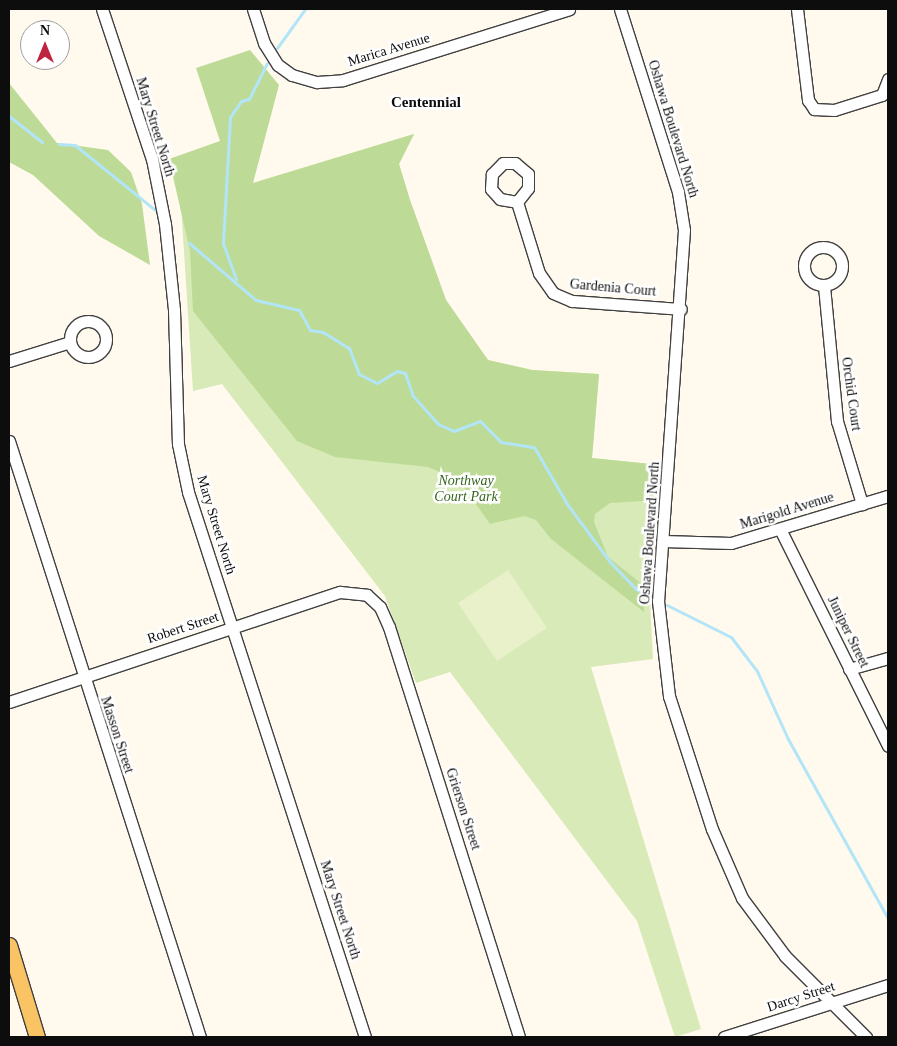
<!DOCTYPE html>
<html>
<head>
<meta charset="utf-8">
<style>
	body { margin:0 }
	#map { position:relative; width:897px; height:1046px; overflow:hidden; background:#fff9ee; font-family:Georgia,serif }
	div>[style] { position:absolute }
	.green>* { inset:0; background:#d8eab7 }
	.forest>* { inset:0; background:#bddb96 }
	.pitch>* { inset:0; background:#e8f1c9 }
	.stream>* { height:3px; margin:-1.5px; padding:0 1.5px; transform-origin:1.5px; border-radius:1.5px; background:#b2e5f7 }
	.roads { filter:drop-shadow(1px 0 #404040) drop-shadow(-1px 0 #404040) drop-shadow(0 1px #404040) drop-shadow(0 -1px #404040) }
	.minor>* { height:11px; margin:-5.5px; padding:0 5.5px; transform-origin:5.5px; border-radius:5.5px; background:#fff }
	.minor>.ring { margin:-5.5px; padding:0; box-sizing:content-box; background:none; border:11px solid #fff; border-radius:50% }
	.major>* { height:15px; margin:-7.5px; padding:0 7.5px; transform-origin:7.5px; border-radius:7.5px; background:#fac363 }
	span { translate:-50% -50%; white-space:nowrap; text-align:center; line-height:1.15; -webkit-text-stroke:5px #fff; paint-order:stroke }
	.street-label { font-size:14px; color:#0d0d0d }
	.park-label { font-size:14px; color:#35661d; font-style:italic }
	.neighbourhood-label { font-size:15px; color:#0d0d0d; font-weight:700 }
	.frame { position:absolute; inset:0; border:10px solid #0d0d0d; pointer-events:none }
	.north { position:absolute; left:20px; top:20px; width:50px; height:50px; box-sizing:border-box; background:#fff; border:1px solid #9e9e9e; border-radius:50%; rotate:0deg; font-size:14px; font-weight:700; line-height:20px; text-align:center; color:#0d0d0d }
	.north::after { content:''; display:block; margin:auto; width:18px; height:22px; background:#bf243e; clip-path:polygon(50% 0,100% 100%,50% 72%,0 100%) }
</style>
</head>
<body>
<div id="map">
	<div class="green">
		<i style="clip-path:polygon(414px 134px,399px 164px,410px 200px,446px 300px,488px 360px,532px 370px,599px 374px,592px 458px,661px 465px,650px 601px,653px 659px,591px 667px,701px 1029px,675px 1037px,637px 921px,450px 672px,416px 683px,385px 596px,222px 384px,193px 391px,181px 205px)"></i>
	</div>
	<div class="forest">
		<i style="clip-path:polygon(250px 50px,279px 85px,253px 183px,414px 134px,399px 164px,410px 200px,446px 300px,488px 360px,532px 370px,599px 374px,592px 458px,661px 465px,658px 500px,610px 503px,595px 514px,594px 522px,608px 557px,643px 585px,644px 612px,551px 539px,536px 520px,524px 516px,490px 524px,459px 480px,428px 467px,335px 457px,297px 441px,193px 311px,190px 251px,169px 159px,220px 141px,196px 68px)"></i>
		<i style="clip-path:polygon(9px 83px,57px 143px,108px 150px,131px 172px,142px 204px,150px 265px,99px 236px,33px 175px,9px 162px)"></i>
	</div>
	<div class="pitch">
		<i style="clip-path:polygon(508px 570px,547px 628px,497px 661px,458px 603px)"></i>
	</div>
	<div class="stream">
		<i style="left:277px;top:48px;width:48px;rotate:-54.3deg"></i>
		<i style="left:9px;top:116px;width:42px;rotate:38.2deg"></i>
		<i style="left:59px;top:144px;width:16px;rotate:4deg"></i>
		<i style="left:75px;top:145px;width:103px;rotate:39.1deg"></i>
		<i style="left:189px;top:243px;width:88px;rotate:40.4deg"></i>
		<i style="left:256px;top:300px;width:44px;rotate:13.1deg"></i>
		<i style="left:299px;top:310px;width:23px;rotate:61deg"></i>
		<i style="left:310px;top:330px;width:13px;rotate:9deg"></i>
		<i style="left:323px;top:332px;width:31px;rotate:32deg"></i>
		<i style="left:349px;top:348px;width:28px;rotate:69deg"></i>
		<i style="left:359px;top:374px;width:20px;rotate:27deg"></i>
		<i style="left:377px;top:383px;width:23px;rotate:-31deg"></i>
		<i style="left:397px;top:371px;width:8px;rotate:14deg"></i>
		<i style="left:405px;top:373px;width:24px;rotate:71deg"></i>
		<i style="left:413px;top:396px;width:38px;rotate:48deg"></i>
		<i style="left:438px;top:424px;width:17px;rotate:24deg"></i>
		<i style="left:454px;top:431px;width:28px;rotate:-21deg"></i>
		<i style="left:480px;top:421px;width:30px;rotate:45deg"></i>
		<i style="left:501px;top:442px;width:33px;rotate:9deg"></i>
		<i style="left:534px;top:447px;width:66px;rotate:59.9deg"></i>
		<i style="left:567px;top:504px;width:72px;rotate:53.4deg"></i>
		<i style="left:610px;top:562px;width:37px;rotate:46deg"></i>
		<i style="left:636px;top:589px;width:16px;rotate:27deg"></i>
		<i style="left:236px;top:279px;width:38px;rotate:-110deg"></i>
		<i style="left:223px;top:243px;width:126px;rotate:-86.8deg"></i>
		<i style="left:230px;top:117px;width:19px;rotate:-55deg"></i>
		<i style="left:241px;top:101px;width:8px;rotate:-14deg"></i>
		<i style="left:249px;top:99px;width:40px;rotate:-63.4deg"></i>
		<i style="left:667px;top:605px;width:72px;rotate:26.6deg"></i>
		<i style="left:731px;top:637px;width:43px;rotate:52.6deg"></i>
		<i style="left:757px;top:671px;width:75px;rotate:65.5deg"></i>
		<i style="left:788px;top:739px;width:206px;rotate:60.9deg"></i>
	</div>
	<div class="roads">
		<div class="minor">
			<i style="left:102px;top:9px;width:158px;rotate:71.6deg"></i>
			<i style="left:152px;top:159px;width:66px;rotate:78.7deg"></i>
			<i style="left:165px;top:224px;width:86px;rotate:84deg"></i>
			<i style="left:174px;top:310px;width:134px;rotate:88.3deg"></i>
			<i style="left:178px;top:444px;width:49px;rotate:78.2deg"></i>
			<i style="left:188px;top:492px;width:573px;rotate:72.01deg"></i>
			<i style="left:253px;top:9px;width:36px;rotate:72deg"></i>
			<i style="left:264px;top:43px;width:26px;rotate:58deg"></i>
			<i style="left:278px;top:65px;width:17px;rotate:36deg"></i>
			<i style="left:292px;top:75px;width:26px;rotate:16deg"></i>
			<i style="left:317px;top:82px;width:26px;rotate:-4deg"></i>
			<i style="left:343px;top:80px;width:237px;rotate:-17.4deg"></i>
			<i style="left:620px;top:9px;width:192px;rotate:72.4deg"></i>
			<i style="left:678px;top:192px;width:38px;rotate:81deg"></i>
			<i style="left:684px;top:230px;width:372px;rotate:94deg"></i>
			<i style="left:658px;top:601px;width:96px;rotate:83.4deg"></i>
			<i style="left:669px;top:696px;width:140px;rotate:72.1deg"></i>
			<i style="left:712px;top:829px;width:75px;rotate:66.5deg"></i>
			<i style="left:742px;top:898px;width:72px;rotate:53.4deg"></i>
			<i style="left:785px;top:956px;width:115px;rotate:45deg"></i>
			<i style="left:797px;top:9px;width:92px;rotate:83.1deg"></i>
			<i style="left:808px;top:100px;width:11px;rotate:56deg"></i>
			<i style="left:814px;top:109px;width:20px;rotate:3deg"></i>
			<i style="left:834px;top:110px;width:50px;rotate:-17.4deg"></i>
			<i style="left:882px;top:95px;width:17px;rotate:-69deg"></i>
			<i style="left:517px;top:202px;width:18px;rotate:-52deg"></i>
			<i style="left:528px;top:188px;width:14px;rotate:-90deg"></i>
			<i style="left:528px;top:174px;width:17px;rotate:-140deg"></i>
			<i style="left:515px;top:163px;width:12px;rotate:180deg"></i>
			<i style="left:503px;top:163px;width:16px;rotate:135deg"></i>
			<i style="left:492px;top:174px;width:15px;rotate:94deg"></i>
			<i style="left:491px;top:189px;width:13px;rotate:48deg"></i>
			<i style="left:500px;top:199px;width:17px;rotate:10deg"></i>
			<i style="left:517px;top:202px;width:74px;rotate:72.8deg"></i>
			<i style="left:539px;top:273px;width:24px;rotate:55deg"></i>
			<i style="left:553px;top:293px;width:21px;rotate:23deg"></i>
			<i style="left:572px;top:301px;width:109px;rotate:4.2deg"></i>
			<i class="ring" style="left:804px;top:247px;width:27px;height:27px"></i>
			<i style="left:824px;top:286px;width:136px;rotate:84.5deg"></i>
			<i style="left:837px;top:421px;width:87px;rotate:73.2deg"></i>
			<i class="ring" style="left:70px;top:321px;width:25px;height:25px"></i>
			<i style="left:9px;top:361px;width:64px;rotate:-17.3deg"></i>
			<i style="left:9px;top:441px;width:626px;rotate:72.23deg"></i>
			<i style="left:781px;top:531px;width:240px;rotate:63.5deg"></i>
			<i style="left:663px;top:541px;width:68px;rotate:1.7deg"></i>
			<i style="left:731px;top:543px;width:164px;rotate:-16.7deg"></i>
			<i style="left:849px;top:669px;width:41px;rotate:-15.8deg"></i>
			<i style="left:9px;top:702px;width:349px;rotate:-18.4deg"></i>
			<i style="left:340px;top:592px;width:27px;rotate:6deg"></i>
			<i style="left:367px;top:595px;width:18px;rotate:43deg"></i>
			<i style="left:380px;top:607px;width:22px;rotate:66deg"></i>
			<i style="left:389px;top:627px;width:430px;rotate:72.4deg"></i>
			<i style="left:724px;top:1037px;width:172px;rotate:-17.6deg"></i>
		</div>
		<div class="major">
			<i style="left:9px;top:945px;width:96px;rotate:73.1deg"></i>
		</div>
	</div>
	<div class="street-label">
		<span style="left:389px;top:50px;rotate:-17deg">Marica Avenue</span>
		<span style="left:155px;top:127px;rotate:73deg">Mary Street North</span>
		<span style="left:673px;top:129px;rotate:73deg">Oshawa Boulevard North</span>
		<span style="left:613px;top:288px;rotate:5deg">Gardenia Court</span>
		<span style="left:851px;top:394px;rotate:82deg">Orchid Court</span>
		<span style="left:787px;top:511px;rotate:-17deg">Marigold Avenue</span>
		<span style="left:216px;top:525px;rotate:73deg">Mary Street North</span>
		<span style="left:650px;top:533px;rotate:-86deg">Oshawa Boulevard North</span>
		<span style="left:183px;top:628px;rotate:-18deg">Robert Street</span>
		<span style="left:848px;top:632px;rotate:64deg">Juniper Street</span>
		<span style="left:117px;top:735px;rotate:72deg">Masson Street</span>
		<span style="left:463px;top:809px;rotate:72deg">Grierson Street</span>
		<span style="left:340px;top:910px;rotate:72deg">Mary Street North</span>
		<span style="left:801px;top:997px;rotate:-18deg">Darcy Street</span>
	</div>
	<div class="park-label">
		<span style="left:466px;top:489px">Northway<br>Court Park</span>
	</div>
	<div class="neighbourhood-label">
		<span style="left:426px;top:103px">Centennial</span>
	</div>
	<div class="frame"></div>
	<div class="north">N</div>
</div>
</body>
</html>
